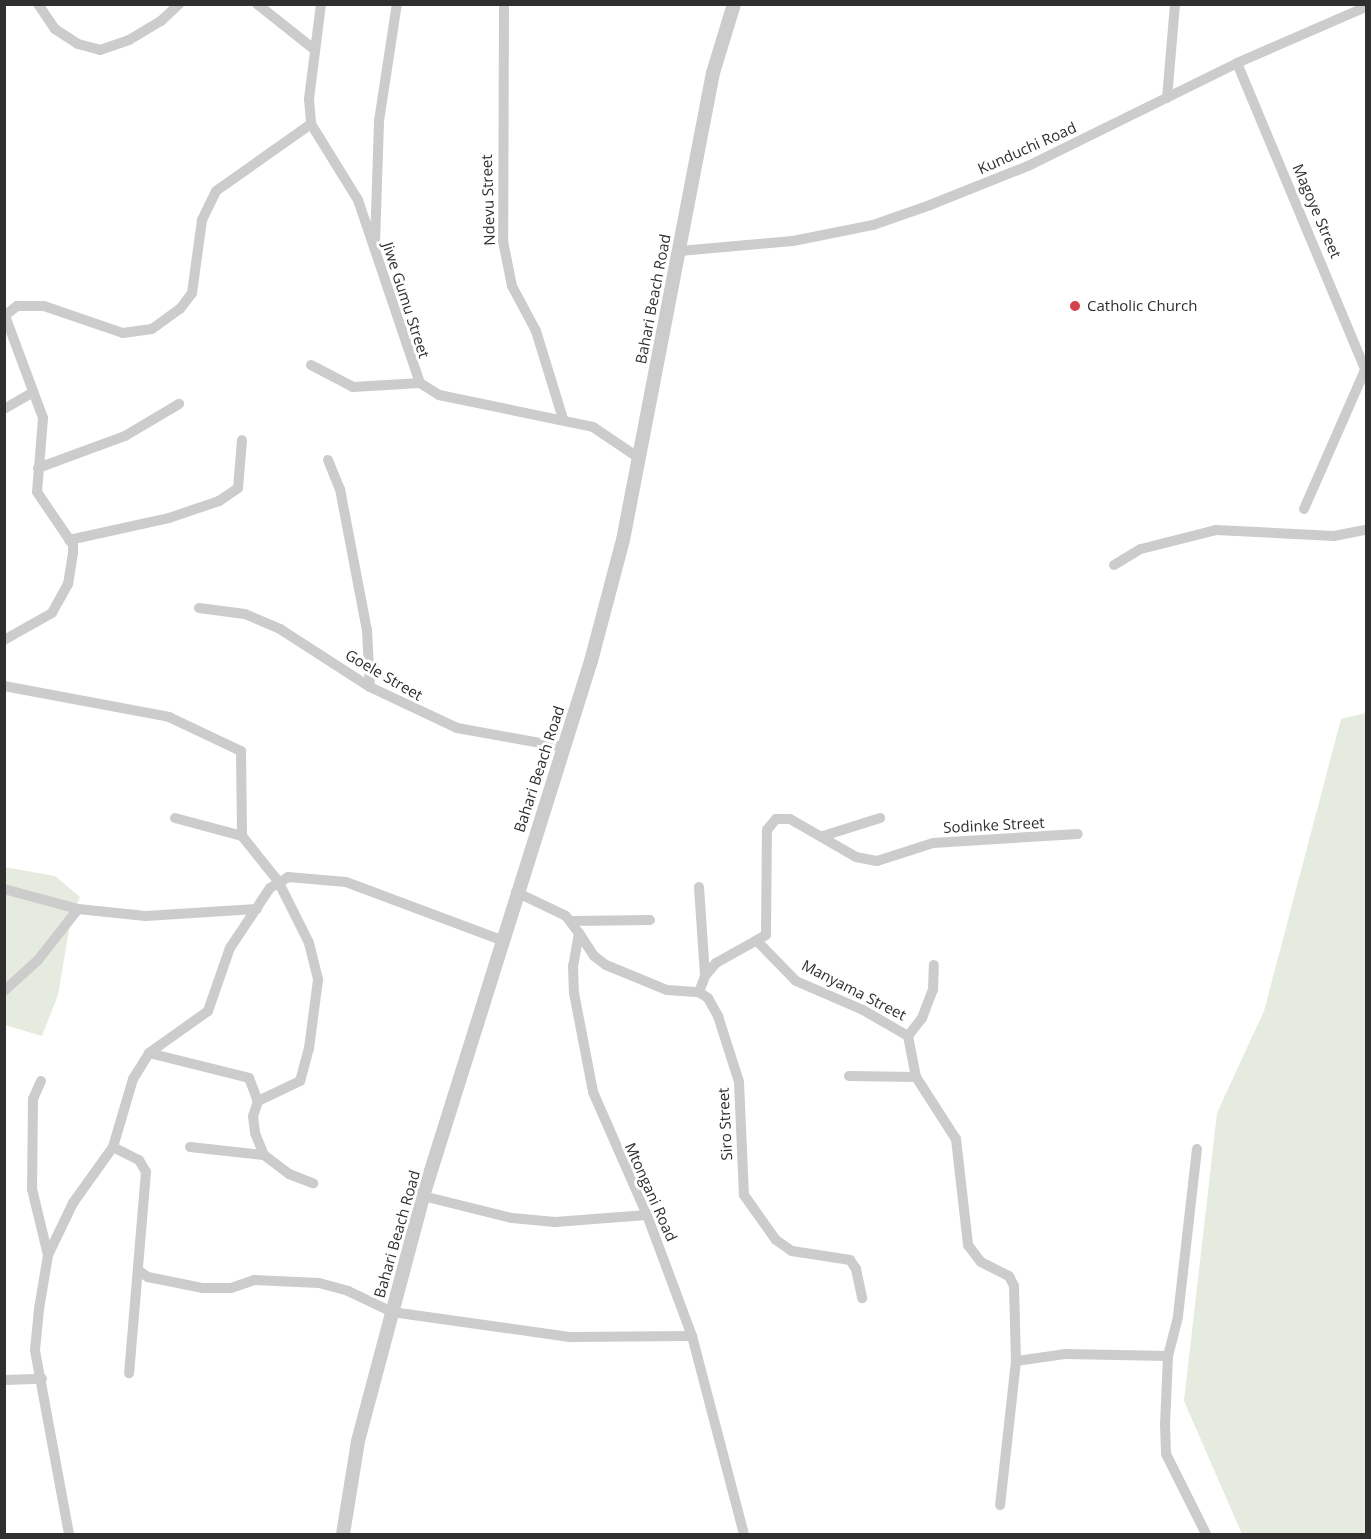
<!DOCTYPE html>
<html>
<head>
<meta charset="utf-8">
<style>
	body { margin:0 }
	#map { position:relative; width:1371px; height:1539px; overflow:hidden; background:#fff; font-family:"Open Sans",sans-serif }
	div>[style] { position:absolute }
	.green>* { inset:0; background:#e5ebde }
	.minor>* { height:10px; margin:-5px; padding:0 5px; transform-origin:5px; border-radius:5px; background:#ccc }
	.tertiary>* { height:14px; margin:-7px; padding:0 7px; transform-origin:7px; border-radius:7px; background:#ccc }
	.dots>* { width:16px; height:16px; translate:-50% -50%; box-sizing:border-box; border:3px solid #fff; border-radius:50% }
	span { translate:-50% -50%; white-space:nowrap; text-align:center; line-height:1.15; -webkit-text-stroke:6px #fff; paint-order:stroke }
	.street-label { font-size:15px; color:#2f2f2f }
	.poi-label { font-size:15px; color:#2f2f2f }
	.left { translate:0 -50%; text-align:left }
	.frame { position:absolute; inset:0; border:6px solid #2f2f2f; pointer-events:none }
</style>
</head>
<body>
<div id="map">
	<div class="green">
		<i style="clip-path:polygon(1366px 713px,1366px 1534px,1242px 1534px,1184px 1401px,1217px 1113px,1264px 1011px,1341px 719px)"></i>
		<i style="clip-path:polygon(4px 867px,55px 876px,80px 897px,71px 918px,58px 995px,42px 1036px,5px 1025px)"></i>
	</div>
	<div class="minor">
		<i style="left:38px;top:4px;width:30px;rotate:56deg"></i>
		<i style="left:55px;top:29px;width:27px;rotate:33deg"></i>
		<i style="left:78px;top:44px;width:23px;rotate:15deg"></i>
		<i style="left:100px;top:50px;width:31px;rotate:-19deg"></i>
		<i style="left:129px;top:40px;width:37px;rotate:-31deg"></i>
		<i style="left:161px;top:21px;width:25px;rotate:-43deg"></i>
		<i style="left:257px;top:4px;width:74px;rotate:38.4deg"></i>
		<i style="left:321px;top:4px;width:96px;rotate:97.2deg"></i>
		<i style="left:309px;top:99px;width:25px;rotate:85deg"></i>
		<i style="left:311px;top:124px;width:89px;rotate:58.3deg"></i>
		<i style="left:358px;top:200px;width:193px;rotate:71.3deg"></i>
		<i style="left:420px;top:383px;width:22px;rotate:32deg"></i>
		<i style="left:439px;top:395px;width:157px;rotate:11.7deg"></i>
		<i style="left:593px;top:427px;width:55px;rotate:34deg"></i>
		<i style="left:504px;top:4px;width:237px;rotate:90.2deg"></i>
		<i style="left:503px;top:241px;width:46px;rotate:78.7deg"></i>
		<i style="left:512px;top:286px;width:51px;rotate:61.9deg"></i>
		<i style="left:536px;top:331px;width:92px;rotate:72.9deg"></i>
		<i style="left:1237px;top:63px;width:334px;rotate:67.3deg"></i>
		<i style="left:1167px;top:98px;width:94px;rotate:-85.1deg"></i>
		<i style="left:375px;top:243px;width:122px;rotate:-88.1deg"></i>
		<i style="left:379px;top:121px;width:118px;rotate:-81.3deg"></i>
		<i style="left:680px;top:251px;width:113px;rotate:-5.1deg"></i>
		<i style="left:793px;top:241px;width:82px;rotate:-11.3deg"></i>
		<i style="left:873px;top:225px;width:60px;rotate:-19.3deg"></i>
		<i style="left:930px;top:205px;width:105px;rotate:-21.7deg"></i>
		<i style="left:1028px;top:166px;width:233px;rotate:-26.2deg"></i>
		<i style="left:1237px;top:63px;width:141px;rotate:-23.5deg"></i>
		<i style="left:4px;top:313px;width:112px;rotate:69.6deg"></i>
		<i style="left:43px;top:418px;width:74px;rotate:94.6deg"></i>
		<i style="left:37px;top:492px;width:64px;rotate:55.8deg"></i>
		<i style="left:73px;top:545px;width:8px;rotate:90deg"></i>
		<i style="left:73px;top:553px;width:31px;rotate:99deg"></i>
		<i style="left:68px;top:584px;width:33px;rotate:119deg"></i>
		<i style="left:52px;top:613px;width:55px;rotate:150.6deg"></i>
		<i style="left:7px;top:314px;width:13px;rotate:-39deg"></i>
		<i style="left:17px;top:306px;width:27px"></i>
		<i style="left:44px;top:306px;width:83px;rotate:18.9deg"></i>
		<i style="left:123px;top:333px;width:29px;rotate:-8deg"></i>
		<i style="left:152px;top:329px;width:34px;rotate:-36deg"></i>
		<i style="left:180px;top:309px;width:20px;rotate:-53deg"></i>
		<i style="left:192px;top:293px;width:74px;rotate:-82.2deg"></i>
		<i style="left:202px;top:220px;width:32px;rotate:-64deg"></i>
		<i style="left:216px;top:191px;width:116px;rotate:-35.2deg"></i>
		<i style="left:311px;top:365px;width:47px;rotate:27.6deg"></i>
		<i style="left:353px;top:387px;width:67px;rotate:-3.4deg"></i>
		<i style="left:4px;top:409px;width:32px;rotate:-30deg"></i>
		<i style="left:328px;top:460px;width:31px;rotate:68deg"></i>
		<i style="left:340px;top:489px;width:144px;rotate:79.2deg"></i>
		<i style="left:367px;top:630px;width:57px;rotate:87deg"></i>
		<i style="left:38px;top:468px;width:93px;rotate:-20.2deg"></i>
		<i style="left:125px;top:436px;width:63px;rotate:-30.7deg"></i>
		<i style="left:1304px;top:509px;width:152px;rotate:-66.3deg"></i>
		<i style="left:69px;top:540px;width:102px;rotate:-12.4deg"></i>
		<i style="left:169px;top:518px;width:53px;rotate:-18.8deg"></i>
		<i style="left:219px;top:501px;width:23px;rotate:-34deg"></i>
		<i style="left:238px;top:488px;width:48px;rotate:-85.2deg"></i>
		<i style="left:1114px;top:565px;width:31px;rotate:-31deg"></i>
		<i style="left:1141px;top:549px;width:77px;rotate:-14.2deg"></i>
		<i style="left:1216px;top:530px;width:118px;rotate:2.9deg"></i>
		<i style="left:1334px;top:536px;width:33px;rotate:-11deg"></i>
		<i style="left:199px;top:608px;width:46px;rotate:7.4deg"></i>
		<i style="left:245px;top:614px;width:38px;rotate:23deg"></i>
		<i style="left:280px;top:629px;width:107px;rotate:32.8deg"></i>
		<i style="left:370px;top:687px;width:96px;rotate:25.2deg"></i>
		<i style="left:457px;top:728px;width:108px;rotate:10.2deg"></i>
		<i style="left:4px;top:686px;width:168px;rotate:10.6deg"></i>
		<i style="left:169px;top:717px;width:80px;rotate:25.3deg"></i>
		<i style="left:241px;top:751px;width:85px;rotate:89.3deg"></i>
		<i style="left:242px;top:836px;width:58px;rotate:51.3deg"></i>
		<i style="left:278px;top:881px;width:69px;rotate:63.4deg"></i>
		<i style="left:309px;top:943px;width:38px;rotate:76deg"></i>
		<i style="left:318px;top:980px;width:69px;rotate:97.5deg"></i>
		<i style="left:309px;top:1048px;width:34px;rotate:105deg"></i>
		<i style="left:300px;top:1081px;width:47px;rotate:154.5deg"></i>
		<i style="left:175px;top:818px;width:69px;rotate:15deg"></i>
		<i style="left:823px;top:836px;width:60px;rotate:-17.5deg"></i>
		<i style="left:699px;top:887px;width:89px;rotate:86.1deg"></i>
		<i style="left:4px;top:889px;width:77px;rotate:15.1deg"></i>
		<i style="left:78px;top:909px;width:68px;rotate:5.9deg"></i>
		<i style="left:146px;top:916px;width:111px;rotate:-3.6deg"></i>
		<i style="left:516px;top:892px;width:55px;rotate:25.6deg"></i>
		<i style="left:566px;top:916px;width:21px;rotate:53deg"></i>
		<i style="left:579px;top:933px;width:34px;rotate:100deg"></i>
		<i style="left:573px;top:966px;width:27px;rotate:88deg"></i>
		<i style="left:574px;top:993px;width:101px;rotate:79.1deg"></i>
		<i style="left:593px;top:1092px;width:134px;rotate:66.3deg"></i>
		<i style="left:647px;top:1215px;width:129px;rotate:69.6deg"></i>
		<i style="left:692px;top:1336px;width:205px;rotate:75.3deg"></i>
		<i style="left:572px;top:921px;width:78px;rotate:-0.7deg"></i>
		<i style="left:579px;top:933px;width:27px;rotate:57deg"></i>
		<i style="left:594px;top:956px;width:15px;rotate:37deg"></i>
		<i style="left:606px;top:965px;width:66px;rotate:22.3deg"></i>
		<i style="left:667px;top:990px;width:32px;rotate:4deg"></i>
		<i style="left:699px;top:992px;width:11px;rotate:34deg"></i>
		<i style="left:708px;top:998px;width:21px;rotate:61deg"></i>
		<i style="left:718px;top:1016px;width:69px;rotate:72.3deg"></i>
		<i style="left:739px;top:1082px;width:113px;rotate:87.5deg"></i>
		<i style="left:744px;top:1195px;width:55px;rotate:54.6deg"></i>
		<i style="left:776px;top:1240px;width:19px;rotate:35deg"></i>
		<i style="left:792px;top:1251px;width:59px;rotate:8.8deg"></i>
		<i style="left:850px;top:1260px;width:11px;rotate:56deg"></i>
		<i style="left:856px;top:1269px;width:30px;rotate:78deg"></i>
		<i style="left:758px;top:942px;width:54px;rotate:45.7deg"></i>
		<i style="left:796px;top:981px;width:73px;rotate:23.4deg"></i>
		<i style="left:863px;top:1010px;width:52px;rotate:30deg"></i>
		<i style="left:908px;top:1036px;width:42px;rotate:79deg"></i>
		<i style="left:916px;top:1077px;width:74px;rotate:57.2deg"></i>
		<i style="left:956px;top:1139px;width:107px;rotate:83.5deg"></i>
		<i style="left:968px;top:1245px;width:21px;rotate:53deg"></i>
		<i style="left:981px;top:1262px;width:31px;rotate:27deg"></i>
		<i style="left:1009px;top:1276px;width:11px;rotate:63deg"></i>
		<i style="left:1014px;top:1286px;width:75px;rotate:88.5deg"></i>
		<i style="left:1016px;top:1361px;width:145px;rotate:96.3deg"></i>
		<i style="left:4px;top:991px;width:46px;rotate:-42.4deg"></i>
		<i style="left:38px;top:960px;width:65px;rotate:-51.9deg"></i>
		<i style="left:699px;top:992px;width:17px;rotate:-69deg"></i>
		<i style="left:705px;top:976px;width:17px;rotate:-50deg"></i>
		<i style="left:716px;top:963px;width:57px;rotate:-29.2deg"></i>
		<i style="left:766px;top:935px;width:105px;rotate:-89.5deg"></i>
		<i style="left:767px;top:830px;width:14px;rotate:-51deg"></i>
		<i style="left:776px;top:819px;width:14px"></i>
		<i style="left:790px;top:819px;width:76px;rotate:29.9deg"></i>
		<i style="left:856px;top:857px;width:21px;rotate:11deg"></i>
		<i style="left:877px;top:861px;width:59px;rotate:-17.8deg"></i>
		<i style="left:933px;top:843px;width:145px;rotate:-3.6deg"></i>
		<i style="left:908px;top:1036px;width:23px;rotate:-52deg"></i>
		<i style="left:922px;top:1018px;width:30px;rotate:-69deg"></i>
		<i style="left:933px;top:990px;width:25px;rotate:-88deg"></i>
		<i style="left:149px;top:1053px;width:103px;rotate:14deg"></i>
		<i style="left:249px;top:1078px;width:25px;rotate:69deg"></i>
		<i style="left:258px;top:1101px;width:16px;rotate:108deg"></i>
		<i style="left:253px;top:1116px;width:17px;rotate:83deg"></i>
		<i style="left:255px;top:1133px;width:24px;rotate:68deg"></i>
		<i style="left:264px;top:1155px;width:31px;rotate:37deg"></i>
		<i style="left:289px;top:1174px;width:26px;rotate:21deg"></i>
		<i style="left:849px;top:1076px;width:67px;rotate:0.9deg"></i>
		<i style="left:41px;top:1081px;width:20px;rotate:114deg"></i>
		<i style="left:33px;top:1099px;width:90px;rotate:90.6deg"></i>
		<i style="left:32px;top:1189px;width:68px;rotate:76.4deg"></i>
		<i style="left:113px;top:1147px;width:29px;rotate:27deg"></i>
		<i style="left:139px;top:1160px;width:14px;rotate:60deg"></i>
		<i style="left:146px;top:1172px;width:202px;rotate:94.8deg"></i>
		<i style="left:190px;top:1147px;width:74px;rotate:6.2deg"></i>
		<i style="left:1197px;top:1149px;width:169px;rotate:96.5deg"></i>
		<i style="left:1178px;top:1317px;width:40px;rotate:104.4deg"></i>
		<i style="left:1168px;top:1356px;width:68px;rotate:92.5deg"></i>
		<i style="left:1165px;top:1424px;width:30px;rotate:88deg"></i>
		<i style="left:1166px;top:1454px;width:89px;rotate:63.4deg"></i>
		<i style="left:423px;top:1196px;width:92px;rotate:13.9deg"></i>
		<i style="left:512px;top:1218px;width:43px;rotate:5.3deg"></i>
		<i style="left:555px;top:1222px;width:92px;rotate:-4.4deg"></i>
		<i style="left:139px;top:1271px;width:11px;rotate:34deg"></i>
		<i style="left:148px;top:1277px;width:55px;rotate:11.5deg"></i>
		<i style="left:202px;top:1288px;width:29px"></i>
		<i style="left:231px;top:1288px;width:24px;rotate:-19deg"></i>
		<i style="left:254px;top:1280px;width:65px;rotate:2.6deg"></i>
		<i style="left:319px;top:1283px;width:30px;rotate:15deg"></i>
		<i style="left:348px;top:1291px;width:49px;rotate:25.5deg"></i>
		<i style="left:392px;top:1312px;width:181px;rotate:8deg"></i>
		<i style="left:571px;top:1337px;width:121px;rotate:-0.5deg"></i>
		<i style="left:1016px;top:1361px;width:49px;rotate:-8.1deg"></i>
		<i style="left:1065px;top:1354px;width:103px;rotate:1.1deg"></i>
		<i style="left:4px;top:1380px;width:38px;rotate:-2deg"></i>
		<i style="left:69px;top:1534px;width:187px;rotate:-100.5deg"></i>
		<i style="left:35px;top:1350px;width:41px;rotate:-84.4deg"></i>
		<i style="left:39px;top:1309px;width:55px;rotate:-80.5deg"></i>
		<i style="left:48px;top:1255px;width:58px;rotate:-64.3deg"></i>
		<i style="left:73px;top:1203px;width:69px;rotate:-54.5deg"></i>
		<i style="left:113px;top:1147px;width:71px;rotate:-73.6deg"></i>
		<i style="left:133px;top:1079px;width:31px;rotate:-58deg"></i>
		<i style="left:149px;top:1053px;width:72px;rotate:-35.4deg"></i>
		<i style="left:208px;top:1011px;width:67px;rotate:-70.8deg"></i>
		<i style="left:230px;top:948px;width:72px;rotate:-56.3deg"></i>
		<i style="left:270px;top:888px;width:21px;rotate:-31deg"></i>
		<i style="left:288px;top:877px;width:58px;rotate:4.9deg"></i>
		<i style="left:346px;top:882px;width:165px;rotate:20.5deg"></i>
	</div>
	<div class="tertiary">
		<i style="left:343px;top:1534px;width:94px;rotate:-80.8deg"></i>
		<i style="left:358px;top:1441px;width:253px;rotate:-75.1deg"></i>
		<i style="left:423px;top:1196px;width:561px;rotate:-72.57deg"></i>
		<i style="left:591px;top:661px;width:125px;rotate:-75.2deg"></i>
		<i style="left:623px;top:540px;width:476px;rotate:-79.1deg"></i>
		<i style="left:713px;top:73px;width:72px;rotate:-73.1deg"></i>
	</div>
	<div class="dots">
		<i style="left:1075px;top:306px;background:#d5424d"></i>
	</div>
	<div class="street-label">
		<span style="left:1027px;top:148px;rotate:-24deg">Kunduchi Road</span>
		<span style="left:488px;top:200px;rotate:-92deg">Ndevu Street</span>
		<span style="left:1317px;top:211px;rotate:67deg">Magoye Street</span>
		<span style="left:653px;top:299px;rotate:-79deg">Bahari Beach Road</span>
		<span style="left:406px;top:300px;rotate:72deg">Jiwe Gumu Street</span>
		<span style="left:384px;top:675px;rotate:30deg">Goele Street</span>
		<span style="left:539px;top:769px;rotate:-72deg">Bahari Beach Road</span>
		<span style="left:994px;top:825px;rotate:-3deg">Sodinke Street</span>
		<span style="left:854px;top:990px;rotate:27deg">Manyama Street</span>
		<span style="left:725px;top:1124px;rotate:-93deg">Siro Street</span>
		<span style="left:651px;top:1192px;rotate:66deg">Mtongani Road</span>
		<span style="left:397px;top:1234px;rotate:-74deg">Bahari Beach Road</span>
	</div>
	<div class="poi-label">
		<span class="left" style="left:1087px;top:306px">Catholic Church</span>
	</div>
	<div class="frame"></div>
</div>
</body>
</html>
